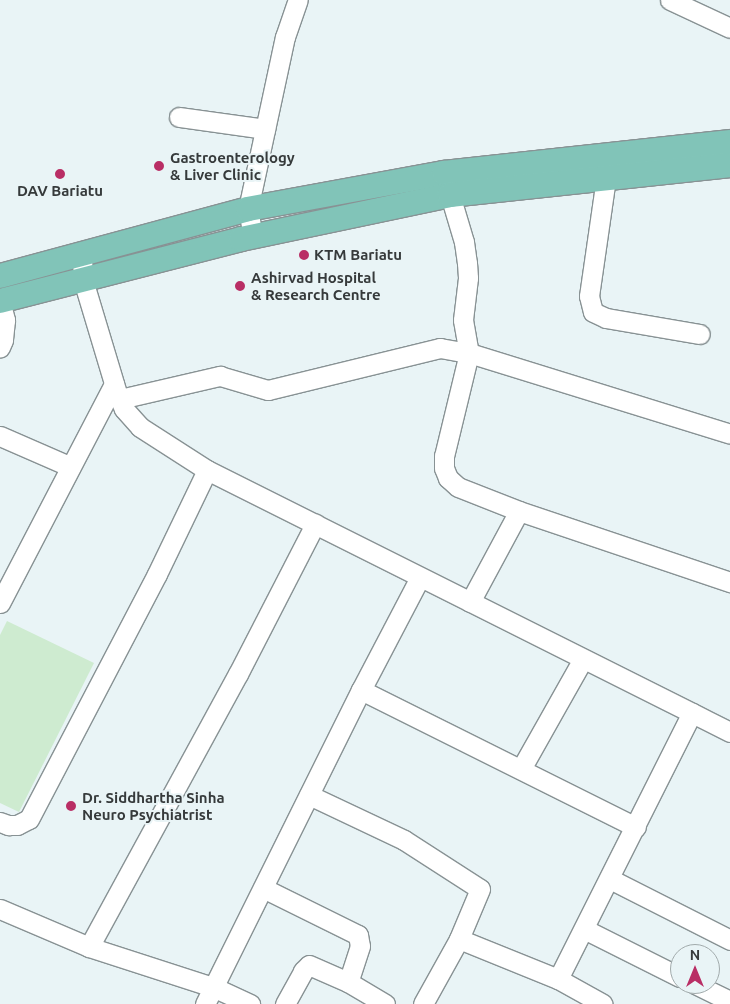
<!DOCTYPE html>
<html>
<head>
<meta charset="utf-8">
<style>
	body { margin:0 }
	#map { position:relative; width:730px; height:1004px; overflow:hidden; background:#e9f4f6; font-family:Ubuntu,sans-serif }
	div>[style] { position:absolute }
	.green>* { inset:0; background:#ceebd0 }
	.roads { filter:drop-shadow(1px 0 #889294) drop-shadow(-1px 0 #889294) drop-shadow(0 1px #889294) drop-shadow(0 -1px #889294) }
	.minor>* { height:19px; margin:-9.5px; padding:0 9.5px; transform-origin:9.5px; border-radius:9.5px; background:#fff }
	.major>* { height:24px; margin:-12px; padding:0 12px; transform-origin:12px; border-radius:12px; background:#81c4b8 }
	.dots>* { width:14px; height:14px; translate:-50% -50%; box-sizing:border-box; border:2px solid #e9f4f6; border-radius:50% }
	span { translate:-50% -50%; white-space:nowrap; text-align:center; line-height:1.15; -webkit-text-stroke:4px #e9f4f6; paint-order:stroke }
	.poi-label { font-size:15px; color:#363a3b; font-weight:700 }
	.left { translate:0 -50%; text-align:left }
	.north { position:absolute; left:670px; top:944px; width:50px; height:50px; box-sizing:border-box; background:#e9f4f6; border:1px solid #a1aaab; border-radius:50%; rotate:0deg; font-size:14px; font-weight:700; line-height:20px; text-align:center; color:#363a3b }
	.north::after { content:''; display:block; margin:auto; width:18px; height:22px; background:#b92e65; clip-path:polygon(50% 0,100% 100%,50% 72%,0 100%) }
</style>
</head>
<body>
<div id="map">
	<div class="green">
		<i style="clip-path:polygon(7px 621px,94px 663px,19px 812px,0 803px,0 635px)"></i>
	</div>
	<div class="roads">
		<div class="minor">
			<i style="left:670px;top:0;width:66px;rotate:25deg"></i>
			<i style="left:179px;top:117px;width:87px;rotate:7.9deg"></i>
			<i style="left:606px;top:178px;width:119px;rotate:98.2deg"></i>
			<i style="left:589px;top:296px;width:16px;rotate:76deg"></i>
			<i style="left:593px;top:312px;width:14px;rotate:25deg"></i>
			<i style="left:606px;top:318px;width:95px;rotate:9.7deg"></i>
			<i style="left:450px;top:195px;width:49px;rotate:73.4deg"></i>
			<i style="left:464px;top:242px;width:21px;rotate:82deg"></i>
			<i style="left:467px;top:263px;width:15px;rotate:86deg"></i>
			<i style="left:468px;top:278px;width:42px;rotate:96.8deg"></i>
			<i style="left:463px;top:320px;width:34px;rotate:80deg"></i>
			<i style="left:469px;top:353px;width:273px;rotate:17.2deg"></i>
			<i style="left:253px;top:237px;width:28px;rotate:-100deg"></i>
			<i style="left:248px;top:209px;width:176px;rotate:-77.9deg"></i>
			<i style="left:285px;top:37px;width:39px;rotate:-71deg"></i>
			<i style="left:82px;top:255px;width:25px;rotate:88deg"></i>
			<i style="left:83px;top:280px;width:118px;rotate:73.3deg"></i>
			<i style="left:117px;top:393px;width:17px;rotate:66deg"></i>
			<i style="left:124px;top:409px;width:24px;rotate:48deg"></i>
			<i style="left:140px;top:427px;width:80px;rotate:32.7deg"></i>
			<i style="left:207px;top:470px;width:585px;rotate:26.61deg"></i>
			<i style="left:0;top:301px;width:20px;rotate:75deg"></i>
			<i style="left:5px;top:320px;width:20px;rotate:96deg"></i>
			<i style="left:3px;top:340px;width:8px;rotate:113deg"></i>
			<i style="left:120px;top:399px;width:103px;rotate:-13deg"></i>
			<i style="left:220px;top:376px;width:50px;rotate:16.3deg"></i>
			<i style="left:268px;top:390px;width:177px;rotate:-13.7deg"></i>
			<i style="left:440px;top:348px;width:29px;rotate:10deg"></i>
			<i style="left:469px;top:353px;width:106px;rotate:103.6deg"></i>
			<i style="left:444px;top:456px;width:12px;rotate:90deg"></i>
			<i style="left:444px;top:468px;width:11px;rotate:68deg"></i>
			<i style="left:448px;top:478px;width:13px;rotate:42deg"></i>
			<i style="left:458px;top:487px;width:66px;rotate:21.5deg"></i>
			<i style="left:519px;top:511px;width:223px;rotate:18.6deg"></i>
			<i style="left:0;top:436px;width:77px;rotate:23.6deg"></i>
			<i style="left:470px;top:602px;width:103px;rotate:-61.7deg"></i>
			<i style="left:0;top:603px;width:247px;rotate:-62.5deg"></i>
			<i style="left:361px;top:690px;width:307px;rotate:26.5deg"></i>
			<i style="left:521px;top:769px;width:126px;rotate:-60.6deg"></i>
			<i style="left:309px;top:795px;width:105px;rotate:25.3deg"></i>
			<i style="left:404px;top:840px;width:90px;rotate:32.8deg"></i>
			<i style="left:480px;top:889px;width:54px;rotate:112.8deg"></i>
			<i style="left:459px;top:939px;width:74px;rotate:119deg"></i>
			<i style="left:0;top:822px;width:9px;rotate:21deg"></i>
			<i style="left:8px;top:825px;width:9px"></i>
			<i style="left:17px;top:825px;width:13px;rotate:-27deg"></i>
			<i style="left:29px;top:819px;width:276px;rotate:-62.4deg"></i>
			<i style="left:157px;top:574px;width:115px;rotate:-64.3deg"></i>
			<i style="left:610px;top:879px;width:135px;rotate:26.9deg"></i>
			<i style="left:263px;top:888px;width:106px;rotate:26.3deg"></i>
			<i style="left:358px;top:935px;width:11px;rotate:80deg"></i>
			<i style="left:360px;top:946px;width:38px;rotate:108deg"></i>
			<i style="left:0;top:909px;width:97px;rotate:23.1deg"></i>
			<i style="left:89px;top:947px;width:130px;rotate:17.9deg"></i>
			<i style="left:213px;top:987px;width:41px;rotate:24.7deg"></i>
			<i style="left:584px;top:929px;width:107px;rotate:26.6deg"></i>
			<i style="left:459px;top:939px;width:107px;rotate:22deg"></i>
			<i style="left:558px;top:979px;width:51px;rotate:29.1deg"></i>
			<i style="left:89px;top:947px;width:311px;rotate:-61.4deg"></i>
			<i style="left:238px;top:674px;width:169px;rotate:-62.8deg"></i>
			<i style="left:558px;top:979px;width:298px;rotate:-63.3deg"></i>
			<i style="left:695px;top:984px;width:39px;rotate:26deg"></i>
			<i style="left:205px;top:1004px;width:351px;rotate:-63.6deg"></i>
			<i style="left:361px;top:690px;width:127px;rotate:-62.4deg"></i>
			<i style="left:285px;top:1004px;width:38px;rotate:-61deg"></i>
			<i style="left:303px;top:971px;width:8px;rotate:-45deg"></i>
			<i style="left:309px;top:965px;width:43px;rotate:23.6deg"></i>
			<i style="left:348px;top:982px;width:43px;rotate:30.7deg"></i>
		</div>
		<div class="major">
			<i style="left:0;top:276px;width:257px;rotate:-15.1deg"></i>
			<i style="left:248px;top:209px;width:199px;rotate:-10.4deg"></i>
			<i style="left:444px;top:173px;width:288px;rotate:-6.2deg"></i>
			<i style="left:0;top:301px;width:249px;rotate:-14.4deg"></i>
			<i style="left:241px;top:239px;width:214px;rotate:-11.9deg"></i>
			<i style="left:450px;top:195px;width:282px;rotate:-6.1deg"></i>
		</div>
	</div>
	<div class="dots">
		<i style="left:159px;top:166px;background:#b92e65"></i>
		<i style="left:60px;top:174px;background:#b92e65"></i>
		<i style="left:304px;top:255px;background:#b92e65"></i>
		<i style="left:240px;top:286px;background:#b92e65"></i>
		<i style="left:71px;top:806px;background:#b92e65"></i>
	</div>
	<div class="poi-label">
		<span class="left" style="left:170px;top:166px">Gastroenterology<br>&amp; Liver Clinic</span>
		<span style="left:60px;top:191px">DAV Bariatu</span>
		<span class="left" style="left:314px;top:255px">KTM Bariatu</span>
		<span class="left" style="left:251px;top:286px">Ashirvad Hospital<br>&amp; Research Centre</span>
		<span class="left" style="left:82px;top:806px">Dr. Siddhartha Sinha<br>Neuro Psychiatrist</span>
	</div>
	<div class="north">N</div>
</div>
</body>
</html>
